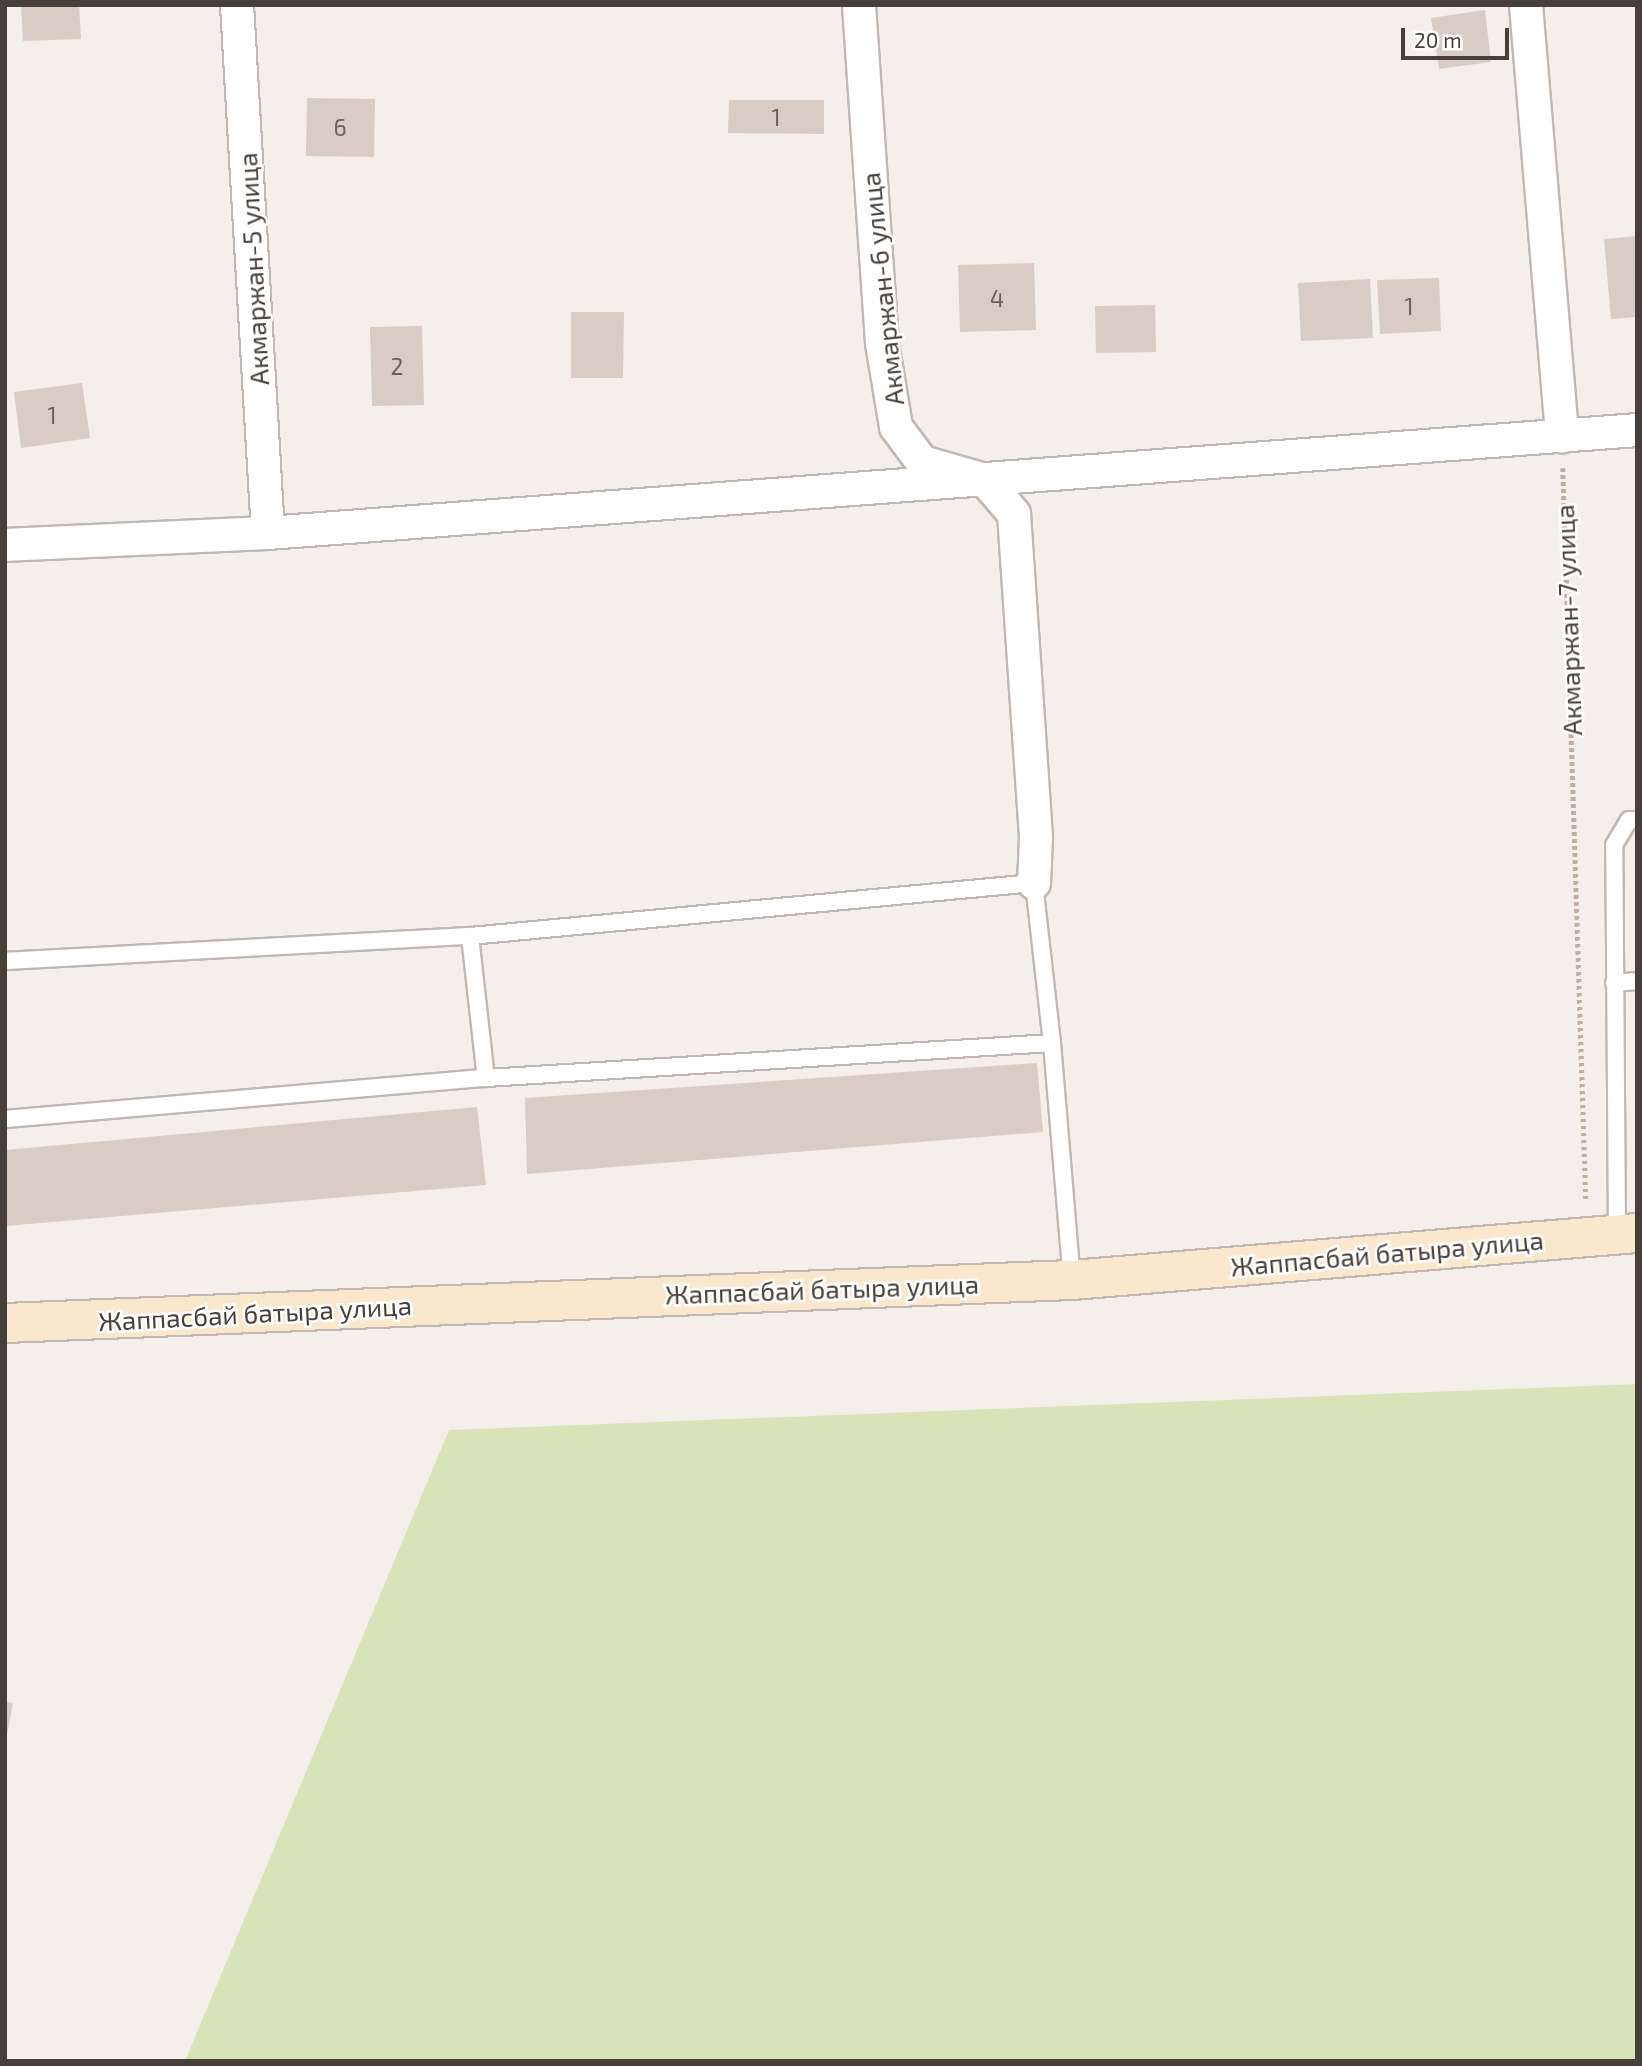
<!DOCTYPE html>
<html>
<head>
<meta charset="utf-8">
<style>
	body { margin:0 }
	#map { position:relative; width:1642px; height:2066px; overflow:hidden; background:#f4efea; font-family:"Exo 2",sans-serif }
	div>[style] { position:absolute }
	.green>* { inset:0; background:#d8e4b7 }
	.building>* { inset:0; background:#d8ccc4 }
	.path>* { height:4.5px; margin-top:-2.25px; transform-origin:0; background:repeating-linear-gradient(90deg,#bfafa0 0 3.5px,transparent 0 7px) }
	.roads { filter:drop-shadow(2px 0 #c2b8b1) drop-shadow(-2px 0 #c2b8b1) drop-shadow(0 2px #c2b8b1) drop-shadow(0 -2px #c2b8b1) }
	.lane>* { height:16px; margin:-8px; padding:0 8px; transform-origin:8px; border-radius:8px; background:#fff }
	.street>* { height:32px; margin:-16px; padding:0 16px; transform-origin:16px; border-radius:16px; background:#fff }
	.secondary>* { height:38px; margin:-19px; padding:0 19px; transform-origin:19px; border-radius:19px; background:#fae8ce }
	span { translate:-50% -50%; white-space:nowrap; text-align:center; line-height:1.15; -webkit-text-stroke:5px #fff; paint-order:stroke }
	.number-label { font-size:23px; color:#6b625c }
	.number-label span { -webkit-text-stroke-width:0 }
	.street-label { font-size:26px; color:#473f39 }
	.frame { position:absolute; inset:0; border:7px solid #473f39; pointer-events:none }
	.scale { position:absolute; left:1401px; top:28px; width:108px; height:32px; box-sizing:border-box; border:4px solid #473f39; border-top:0; padding-left:9px; font-size:21px; line-height:24px; white-space:nowrap; color:#473f39; -webkit-text-stroke:5px #fff; paint-order:stroke }
</style>
</head>
<body>
<div id="map">
	<div class="green">
		<i style="clip-path:polygon(1637px 1384px,1637px 2061px,185px 2061px,449px 1430px)"></i>
	</div>
	<div class="building">
		<i style="clip-path:polygon(21px 5px,79px 5px,81px 39px,23px 41px)"></i>
		<i style="clip-path:polygon(1485px 10px,1491px 62px,1439px 69px,1431px 18px)"></i>
		<i style="clip-path:polygon(307px 98px,375px 99px,374px 157px,306px 156px)"></i>
		<i style="clip-path:polygon(729px 100px,824px 100px,824px 134px,728px 133px)"></i>
		<i style="clip-path:polygon(1637px 236px,1637px 317px,1611px 319px,1604px 239px)"></i>
		<i style="clip-path:polygon(1034px 263px,1036px 330px,960px 332px,958px 265px)"></i>
		<i style="clip-path:polygon(1439px 278px,1441px 331px,1380px 334px,1377px 280px)"></i>
		<i style="clip-path:polygon(1370px 279px,1373px 338px,1301px 341px,1298px 283px)"></i>
		<i style="clip-path:polygon(1155px 305px,1156px 352px,1096px 353px,1095px 306px)"></i>
		<i style="clip-path:polygon(571px 312px,624px 312px,623px 378px,571px 378px)"></i>
		<i style="clip-path:polygon(422px 326px,424px 405px,372px 406px,370px 327px)"></i>
		<i style="clip-path:polygon(82px 383px,90px 438px,21px 448px,14px 392px)"></i>
		<i style="clip-path:polygon(1037px 1063px,1043px 1132px,527px 1174px,525px 1098px)"></i>
		<i style="clip-path:polygon(477px 1107px,486px 1185px,5px 1226px,5px 1150px)"></i>
		<i style="clip-path:polygon(5px 1702px,13px 1703px,7px 1735px,5px 1735px)"></i>
	</div>
	<div class="path">
		<i style="left:1563px;top:468px;width:733px;rotate:88.2deg"></i>
	</div>
	<div class="roads">
		<div class="lane">
			<i style="left:470px;top:936px;width:143px;rotate:83.6deg"></i>
			<i style="left:5px;top:961px;width:466px;rotate:-3.1deg"></i>
			<i style="left:470px;top:936px;width:566px;rotate:-5.37deg"></i>
			<i style="left:1034px;top:883px;width:161px;rotate:83.6deg"></i>
			<i style="left:1052px;top:1043px;width:238px;rotate:85.2deg"></i>
			<i style="left:1614px;top:983px;width:23px;rotate:-5deg"></i>
			<i style="left:5px;top:1119px;width:483px;rotate:-4.9deg"></i>
			<i style="left:486px;top:1078px;width:567px;rotate:-3.54deg"></i>
			<i style="left:1617px;top:1234px;width:389px;rotate:-90.4deg"></i>
			<i style="left:1614px;top:845px;width:29px;rotate:-59deg"></i>
			<i style="left:1629px;top:820px;width:8px"></i>
		</div>
		<div class="street">
			<i style="left:237px;top:5px;width:529px;rotate:86.64deg"></i>
			<i style="left:859px;top:5px;width:339px;rotate:86.1deg"></i>
			<i style="left:882px;top:343px;width:85px;rotate:80.5deg"></i>
			<i style="left:896px;top:427px;width:44px;rotate:53.4deg"></i>
			<i style="left:922px;top:462px;width:66px;rotate:15.9deg"></i>
			<i style="left:985px;top:480px;width:45px;rotate:49.5deg"></i>
			<i style="left:1014px;top:514px;width:325px;rotate:86.1deg"></i>
			<i style="left:1036px;top:838px;width:45px;rotate:92.5deg"></i>
			<i style="left:1526px;top:5px;width:433px;rotate:85.2deg"></i>
			<i style="left:5px;top:545px;width:263px;rotate:-2.6deg"></i>
			<i style="left:268px;top:533px;width:1373px;rotate:-4.3deg"></i>
		</div>
		<div class="secondary">
			<i style="left:5px;top:1323px;width:1068px;rotate:-2.31deg"></i>
			<i style="left:1072px;top:1280px;width:567px;rotate:-4.76deg"></i>
		</div>
	</div>
	<div class="number-label">
		<span style="left:776px;top:117px">1</span>
		<span style="left:340px;top:127px">6</span>
		<span style="left:997px;top:298px">4</span>
		<span style="left:1409px;top:306px">1</span>
		<span style="left:397px;top:366px">2</span>
		<span style="left:52px;top:415px">1</span>
	</div>
	<div class="street-label">
		<span style="left:253px;top:269px;rotate:-93deg">Акмаржан-5 улица</span>
		<span style="left:882px;top:289px;rotate:-96deg">Акмаржан-6 улица</span>
		<span style="left:1568px;top:620px;rotate:-92deg">Акмаржан-7 улица</span>
		<span style="left:1387px;top:1253px;rotate:-5deg">Жаппасбай батыра улица</span>
		<span style="left:822px;top:1289px;rotate:-2deg">Жаппасбай батыра улица</span>
		<span style="left:255px;top:1313px;rotate:-3deg">Жаппасбай батыра улица</span>
	</div>
	<div class="frame"></div>
	<div class="scale">20 m</div>
</div>
</body>
</html>
